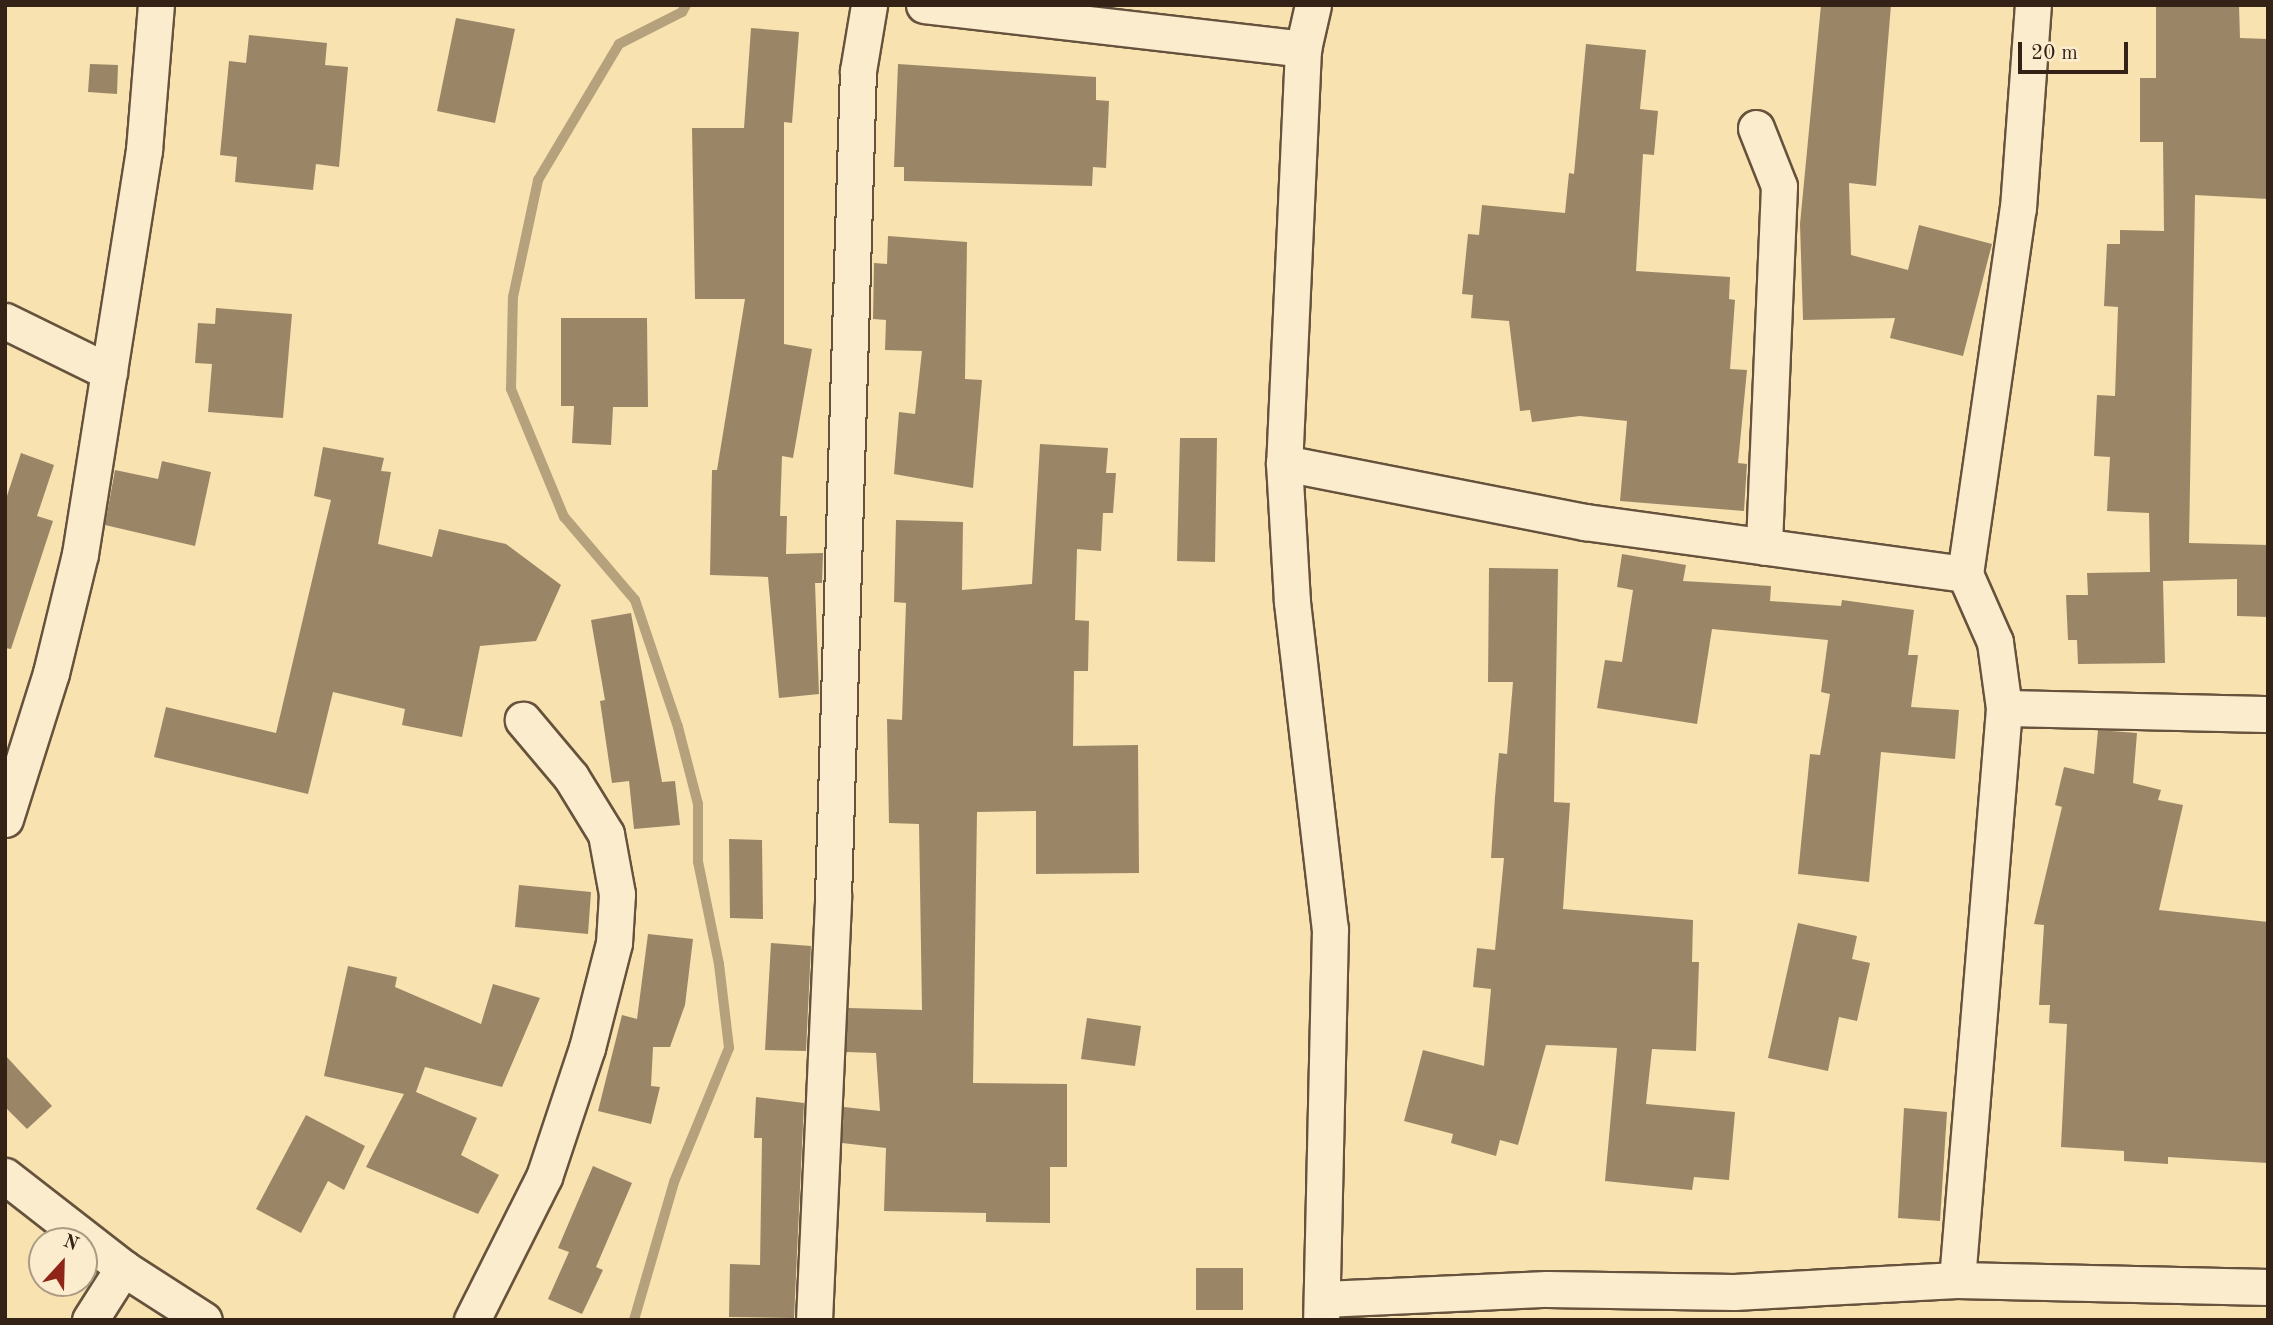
<!DOCTYPE html>
<html>
<head>
<meta charset="utf-8">
<style>
	body { margin:0 }
	#map { position:relative; width:2273px; height:1325px; overflow:hidden; background:#f7e2b0; font-family:"Old Standard TT",serif }
	div>[style] { position:absolute }
	.stream>* { height:10px; margin:-5px; padding:0 5px; transform-origin:5px; border-radius:5px; background:#b5a17c }
	.building>* { inset:0; background:#9a8667 }
	.roads { filter:drop-shadow(2px 0 #66523d) drop-shadow(-2px 0 #66523d) drop-shadow(0 2px #66523d) drop-shadow(0 -2px #66523d) }
	.street>* { height:35px; margin:-17.5px; padding:0 17.5px; transform-origin:17.5px; border-radius:17.5px; background:#faeccc }
	span { translate:-50% -50%; white-space:nowrap; text-align:center; line-height:1.15; -webkit-text-stroke:6px #faeccc; paint-order:stroke }
	.frame { position:absolute; inset:0; border:7px solid #352217; pointer-events:none }
	.north { position:absolute; left:28px; top:1227px; width:70px; height:70px; box-sizing:border-box; background:#faeccc; border:2px solid #ab9b84; border-radius:50%; rotate:22deg; font-size:19px; font-weight:700; line-height:28px; text-align:center; color:#352217 }
	.north::after { content:''; display:block; margin:auto; width:24px; height:32px; background:#8f2418; clip-path:polygon(50% 0,100% 100%,50% 72%,0 100%) }
	.scale { position:absolute; left:2018px; top:42px; width:110px; height:32px; box-sizing:border-box; border:4px solid #352217; border-top:0; padding-left:9px; font-size:21px; line-height:24px; white-space:nowrap; color:#352217; -webkit-text-stroke:5px #faeccc; paint-order:stroke }
</style>
</head>
<body>
<div id="map">
	<div class="stream">
		<i style="left:634px;top:1320px;width:144px;rotate:-73.8deg"></i>
		<i style="left:674px;top:1182px;width:145px;rotate:-67.7deg"></i>
		<i style="left:729px;top:1048px;width:85px;rotate:-96.8deg"></i>
		<i style="left:719px;top:964px;width:104px;rotate:-101.6deg"></i>
		<i style="left:698px;top:862px;width:58px;rotate:-90deg"></i>
		<i style="left:698px;top:804px;width:80px;rotate:-104.6deg"></i>
		<i style="left:678px;top:727px;width:134px;rotate:-108.7deg"></i>
		<i style="left:635px;top:600px;width:109px;rotate:-130.5deg"></i>
		<i style="left:564px;top:517px;width:139px;rotate:-112.5deg"></i>
		<i style="left:511px;top:389px;width:92px;rotate:-88.8deg"></i>
		<i style="left:513px;top:297px;width:120px;rotate:-77.9deg"></i>
		<i style="left:538px;top:180px;width:158px;rotate:-59.2deg"></i>
		<i style="left:619px;top:44px;width:71px;rotate:-26.9deg"></i>
		<i style="left:682px;top:12px;width:8px;rotate:-60deg"></i>
	</div>
	<div class="building">
		<i style="clip-path:polygon(1821px 5px,1891px 5px,1876px 186px,1849px 183px,1851px 255px,1908px 270px,1919px 225px,1992px 244px,1963px 356px,1890px 338px,1895px 318px,1803px 320px,1800px 224px)"></i>
		<i style="clip-path:polygon(2156px 5px,2239px 5px,2240px 38px,2268px 39px,2268px 199px,2195px 195px,2189px 543px,2268px 545px,2268px 617px,2237px 616px,2237px 579px,2163px 581px,2165px 663px,2078px 664px,2077px 640px,2068px 640px,2066px 595px,2088px 595px,2087px 573px,2150px 572px,2149px 513px,2107px 511px,2110px 457px,2094px 456px,2097px 395px,2115px 396px,2118px 307px,2104px 306px,2107px 244px,2120px 244px,2120px 230px,2164px 231px,2163px 142px,2140px 142px,2140px 78px,2156px 78px)"></i>
		<i style="clip-path:polygon(456px 18px,515px 29px,495px 123px,437px 111px)"></i>
		<i style="clip-path:polygon(751px 28px,799px 32px,792px 123px,784px 122px,784px 344px,812px 349px,793px 458px,782px 456px,780px 516px,787px 516px,786px 554px,823px 553px,822px 583px,815px 583px,819px 694px,779px 698px,768px 577px,710px 575px,712px 470px,717px 470px,745px 299px,695px 299px,692px 128px,744px 128px)"></i>
		<i style="clip-path:polygon(249px 35px,327px 43px,325px 65px,348px 67px,339px 167px,316px 164px,313px 190px,235px 182px,237px 157px,220px 155px,229px 61px,246px 63px)"></i>
		<i style="clip-path:polygon(1586px 44px,1646px 50px,1640px 109px,1658px 111px,1654px 155px,1643px 154px,1636px 271px,1730px 277px,1729px 299px,1735px 300px,1730px 369px,1747px 370px,1738px 463px,1747px 464px,1744px 511px,1620px 501px,1627px 421px,1580px 416px,1532px 422px,1530px 410px,1520px 411px,1509px 321px,1471px 318px,1473px 295px,1462px 294px,1468px 234px,1479px 235px,1482px 205px,1565px 213px,1569px 173px,1574px 174px)"></i>
		<i style="clip-path:polygon(90px 64px,118px 65px,117px 94px,88px 92px)"></i>
		<i style="clip-path:polygon(898px 64px,1096px 77px,1096px 100px,1109px 101px,1106px 168px,1093px 167px,1092px 186px,904px 181px,904px 167px,894px 167px)"></i>
		<i style="clip-path:polygon(888px 236px,967px 242px,965px 379px,982px 380px,973px 488px,894px 474px,899px 412px,915px 414px,922px 351px,885px 350px,886px 320px,873px 319px,874px 263px,887px 264px)"></i>
		<i style="clip-path:polygon(216px 308px,292px 314px,283px 418px,208px 412px,212px 364px,195px 363px,198px 323px,215px 324px)"></i>
		<i style="clip-path:polygon(561px 318px,647px 318px,648px 407px,613px 407px,611px 445px,572px 443px,574px 406px,561px 406px)"></i>
		<i style="clip-path:polygon(1180px 438px,1217px 438px,1215px 562px,1177px 561px)"></i>
		<i style="clip-path:polygon(1040px 444px,1108px 448px,1106px 473px,1116px 473px,1113px 513px,1103px 513px,1101px 551px,1077px 549px,1075px 620px,1089px 621px,1088px 671px,1074px 671px,1073px 746px,1138px 745px,1139px 873px,1036px 874px,1036px 811px,977px 812px,973px 1083px,1067px 1084px,1067px 1167px,1050px 1167px,1050px 1223px,986px 1222px,986px 1213px,884px 1211px,886px 1148px,842px 1143px,844px 1107px,880px 1111px,876px 1053px,846px 1052px,848px 1008px,922px 1010px,919px 824px,889px 823px,887px 719px,902px 720px,906px 603px,894px 602px,896px 520px,963px 522px,962px 590px,1032px 584px)"></i>
		<i style="clip-path:polygon(323px 447px,384px 458px,381px 471px,391px 472px,378px 544px,432px 557px,439px 529px,506px 544px,561px 585px,536px 641px,480px 646px,462px 737px,402px 725px,405px 709px,333px 692px,308px 794px,154px 757px,166px 707px,276px 733px,331px 500px,314px 496px)"></i>
		<i style="clip-path:polygon(21px 453px,54px 465px,37px 516px,53px 521px,11px 649px,5px 648px,5px 502px)"></i>
		<i style="clip-path:polygon(162px 461px,211px 472px,195px 546px,105px 525px,115px 470px,158px 479px)"></i>
		<i style="clip-path:polygon(1622px 554px,1686px 565px,1683px 581px,1771px 586px,1770px 601px,1841px 606px,1842px 600px,1914px 610px,1908px 655px,1918px 655px,1911px 707px,1959px 710px,1955px 759px,1881px 752px,1869px 882px,1798px 874px,1810px 754px,1820px 755px,1830px 694px,1821px 692px,1828px 640px,1712px 629px,1697px 724px,1597px 708px,1605px 660px,1622px 662px,1633px 590px,1617px 587px)"></i>
		<i style="clip-path:polygon(1489px 568px,1558px 569px,1554px 802px,1570px 803px,1563px 909px,1693px 920px,1692px 962px,1699px 962px,1696px 1051px,1652px 1049px,1646px 1104px,1735px 1112px,1729px 1180px,1694px 1177px,1692px 1190px,1605px 1181px,1617px 1048px,1546px 1045px,1518px 1145px,1500px 1140px,1496px 1156px,1451px 1143px,1453px 1134px,1404px 1121px,1423px 1050px,1484px 1066px,1491px 989px,1473px 987px,1477px 948px,1495px 950px,1504px 858px,1491px 858px,1495px 797px,1499px 753px,1507px 754px,1513px 682px,1488px 682px)"></i>
		<i style="clip-path:polygon(631px 613px,662px 782px,675px 781px,680px 825px,634px 829px,629px 781px,612px 783px,600px 701px,605px 700px,591px 620px)"></i>
		<i style="clip-path:polygon(2098px 730px,2137px 733px,2133px 783px,2161px 790px,2158px 800px,2183px 805px,2159px 910px,2268px 922px,2268px 1163px,2168px 1157px,2168px 1164px,2124px 1161px,2124px 1151px,2061px 1147px,2067px 1024px,2049px 1023px,2050px 1005px,2039px 1005px,2044px 925px,2034px 924px,2062px 807px,2055px 805px,2064px 767px,2094px 774px)"></i>
		<i style="clip-path:polygon(729px 839px,762px 840px,763px 919px,730px 918px)"></i>
		<i style="clip-path:polygon(519px 885px,591px 892px,588px 934px,515px 927px)"></i>
		<i style="clip-path:polygon(1798px 923px,1857px 936px,1852px 959px,1870px 963px,1857px 1021px,1839px 1017px,1828px 1071px,1768px 1058px)"></i>
		<i style="clip-path:polygon(648px 934px,693px 939px,685px 1005px,670px 1047px,653px 1047px,651px 1086px,660px 1087px,651px 1124px,598px 1111px,622px 1015px,637px 1019px)"></i>
		<i style="clip-path:polygon(771px 943px,811px 946px,806px 1051px,765px 1050px)"></i>
		<i style="clip-path:polygon(348px 966px,397px 977px,395px 987px,481px 1024px,493px 984px,540px 998px,502px 1087px,425px 1067px,416px 1092px,477px 1118px,461px 1155px,499px 1175px,478px 1214px,366px 1167px,404px 1094px,324px 1076px)"></i>
		<i style="clip-path:polygon(1087px 1018px,1141px 1026px,1135px 1066px,1081px 1059px)"></i>
		<i style="clip-path:polygon(5px 1055px,52px 1106px,27px 1129px,5px 1107px)"></i>
		<i style="clip-path:polygon(756px 1097px,804px 1103px,794px 1318px,729px 1317px,730px 1264px,760px 1265px,762px 1138px,754px 1138px)"></i>
		<i style="clip-path:polygon(1904px 1108px,1947px 1112px,1940px 1221px,1898px 1218px)"></i>
		<i style="clip-path:polygon(306px 1115px,365px 1146px,344px 1190px,328px 1181px,301px 1233px,256px 1209px)"></i>
		<i style="clip-path:polygon(593px 1166px,632px 1183px,596px 1267px,603px 1270px,582px 1314px,548px 1299px,569px 1252px,558px 1248px)"></i>
		<i style="clip-path:polygon(1196px 1268px,1243px 1268px,1243px 1310px,1196px 1310px)"></i>
	</div>
	<div class="roads">
		<div class="street">
			<i style="left:924px;top:5px;width:382px;rotate:6.6deg"></i>
			<i style="left:1313px;top:5px;width:45px;rotate:102.8deg"></i>
			<i style="left:1303px;top:49px;width:414px;rotate:92.6deg"></i>
			<i style="left:1284px;top:463px;width:139px;rotate:86.7deg"></i>
			<i style="left:1292px;top:602px;width:329px;rotate:83.4deg"></i>
			<i style="left:1330px;top:929px;width:391px;rotate:91.3deg"></i>
			<i style="left:1756px;top:128px;width:62px;rotate:68.4deg"></i>
			<i style="left:1779px;top:186px;width:361px;rotate:92.4deg"></i>
			<i style="left:5px;top:321px;width:116px;rotate:26.1deg"></i>
			<i style="left:1284px;top:463px;width:307px;rotate:11.1deg"></i>
			<i style="left:1585px;top:522px;width:384px;rotate:7.8deg"></i>
			<i style="left:2004px;top:708px;width:264px;rotate:1.3deg"></i>
			<i style="left:5px;top:819px;width:153px;rotate:-72.5deg"></i>
			<i style="left:51px;top:673px;width:122px;rotate:-76.3deg"></i>
			<i style="left:80px;top:554px;width:409px;rotate:-81deg"></i>
			<i style="left:144px;top:150px;width:145px;rotate:-85.3deg"></i>
			<i style="left:5px;top:1176px;width:150px;rotate:37.9deg"></i>
			<i style="left:123px;top:1268px;width:96px;rotate:32.7deg"></i>
			<i style="left:1957px;top:1280px;width:574px;rotate:-85.3deg"></i>
			<i style="left:2004px;top:708px;width:67px;rotate:-97.8deg"></i>
			<i style="left:1995px;top:642px;width:74px;rotate:-113.8deg"></i>
			<i style="left:1965px;top:574px;width:370px;rotate:-81.8deg"></i>
			<i style="left:2018px;top:208px;width:204px;rotate:-85.8deg"></i>
			<i style="left:1324px;top:1299px;width:223px;rotate:-2.6deg"></i>
			<i style="left:1547px;top:1289px;width:187px;rotate:0.9deg"></i>
			<i style="left:1734px;top:1292px;width:223px;rotate:-3.1deg"></i>
			<i style="left:1957px;top:1280px;width:311px;rotate:1.3deg"></i>
			<i style="left:90px;top:1320px;width:62px;rotate:-57.6deg"></i>
			<i style="left:472px;top:1320px;width:160px;rotate:-63.3deg"></i>
			<i style="left:544px;top:1177px;width:136px;rotate:-71.6deg"></i>
			<i style="left:587px;top:1048px;width:108px;rotate:-75.6deg"></i>
			<i style="left:614px;top:943px;width:49px;rotate:-86.5deg"></i>
			<i style="left:617px;top:894px;width:61px;rotate:-100.4deg"></i>
			<i style="left:606px;top:834px;width:67px;rotate:-121.6deg"></i>
			<i style="left:571px;top:777px;width:75px;rotate:-130.1deg"></i>
			<i style="left:814px;top:1320px;width:423px;rotate:-87.4deg"></i>
			<i style="left:833px;top:897px;width:826px;rotate:-88.27deg"></i>
			<i style="left:858px;top:71px;width:67px;rotate:-80.5deg"></i>
		</div>
	</div>
	<div class="frame"></div>
	<div class="north">N</div>
	<div class="scale">20 m</div>
</div>
</body>
</html>
